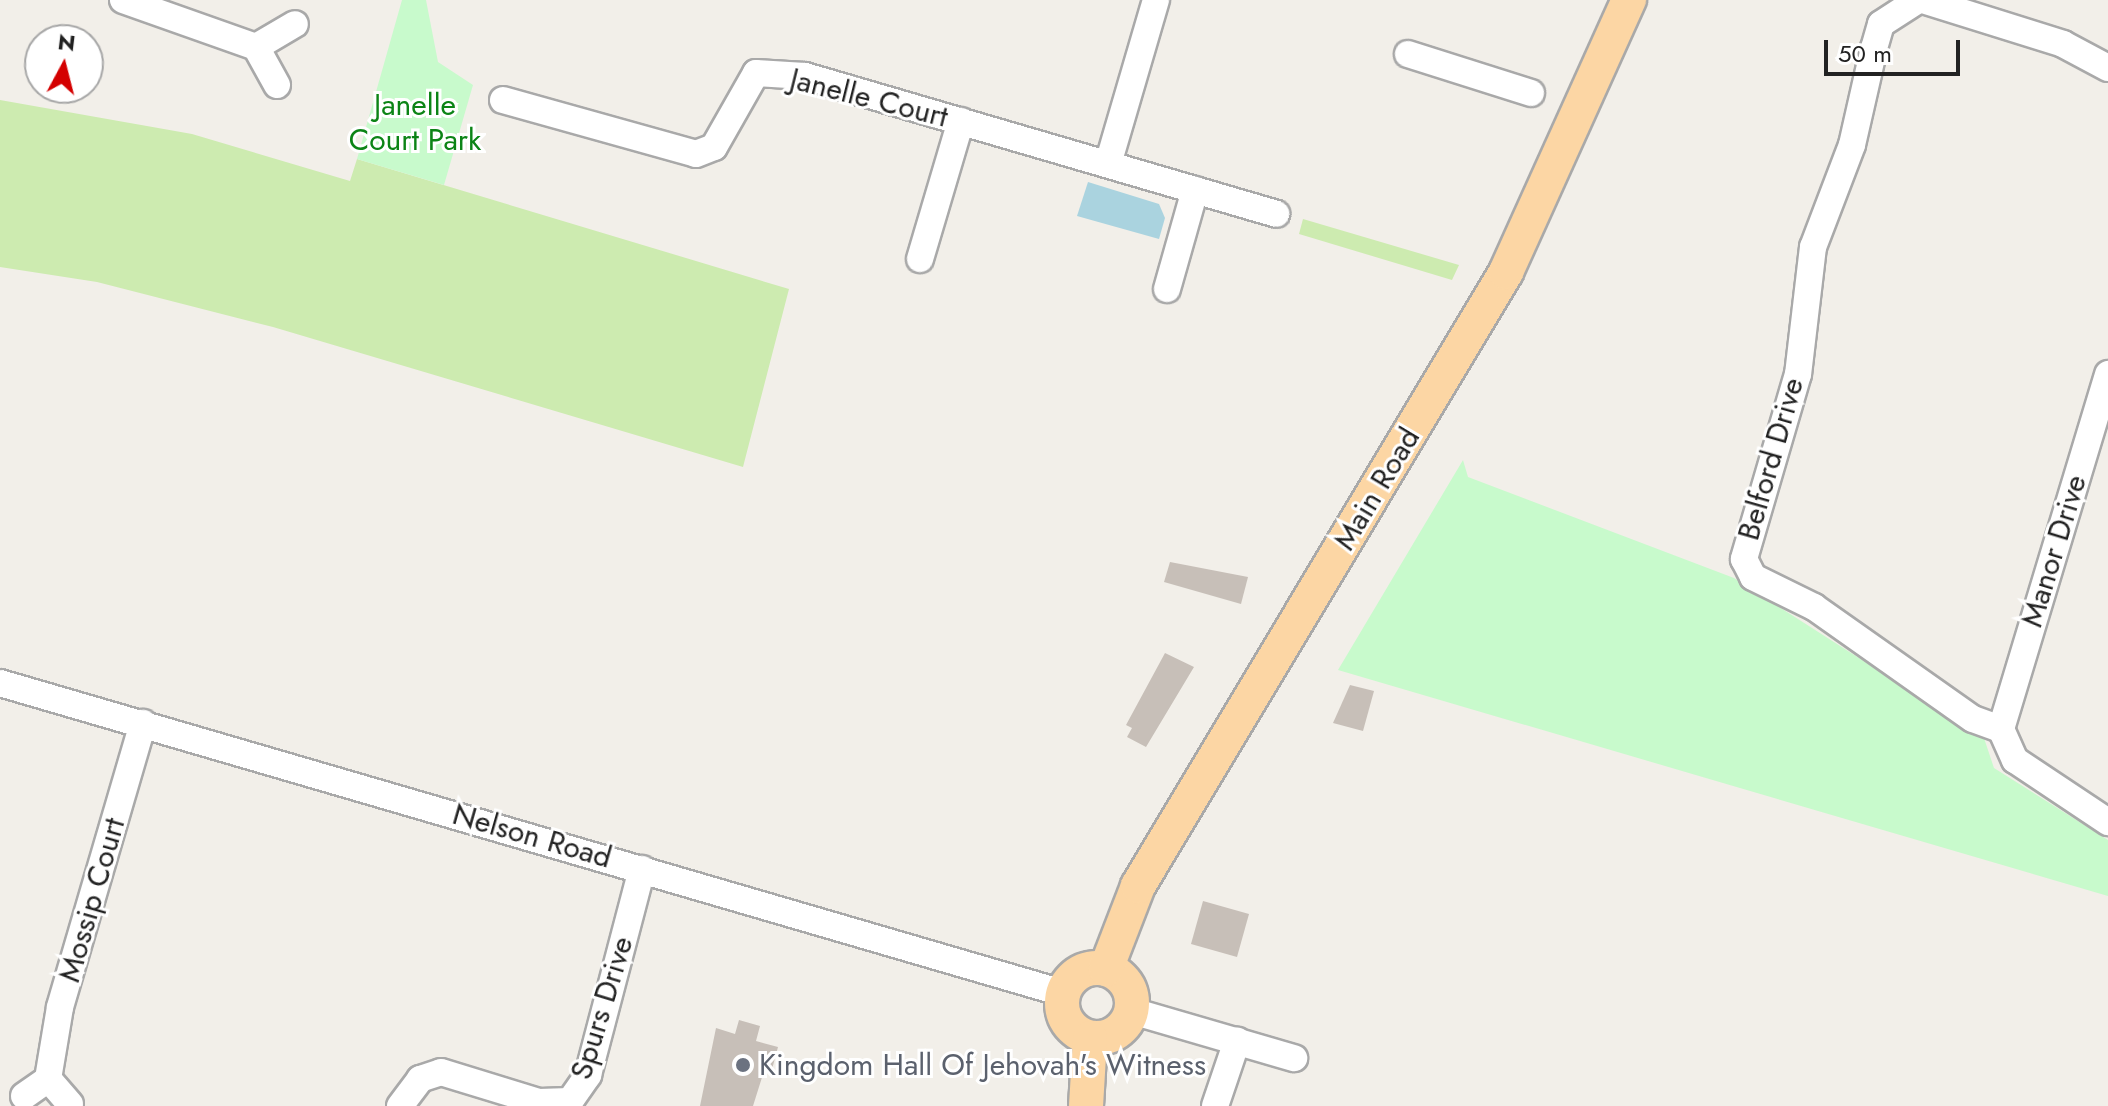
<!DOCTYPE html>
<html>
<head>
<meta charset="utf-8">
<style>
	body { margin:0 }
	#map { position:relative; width:2108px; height:1106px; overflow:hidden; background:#f2efe9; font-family:Jost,sans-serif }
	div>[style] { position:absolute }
	.grass>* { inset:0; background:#cdebb0 }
	.park>* { inset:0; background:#c8facc }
	.water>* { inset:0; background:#aad3df }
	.building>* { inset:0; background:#c7bfb8 }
	.roads { filter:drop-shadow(2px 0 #a9a9a9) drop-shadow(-2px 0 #a9a9a9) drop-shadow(0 2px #a9a9a9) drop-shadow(0 -2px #a9a9a9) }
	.minor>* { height:26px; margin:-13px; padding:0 13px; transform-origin:13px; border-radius:13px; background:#fff }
	.major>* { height:34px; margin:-17px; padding:0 17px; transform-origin:17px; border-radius:17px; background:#fcd6a4 }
	.major>.ring { margin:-17px; padding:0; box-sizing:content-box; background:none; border:34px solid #fcd6a4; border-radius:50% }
	.dots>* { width:22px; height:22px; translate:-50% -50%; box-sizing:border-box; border:4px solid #fff; border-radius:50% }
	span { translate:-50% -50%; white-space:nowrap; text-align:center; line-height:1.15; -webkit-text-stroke:6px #fff; paint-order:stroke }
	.street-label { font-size:30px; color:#222 }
	.park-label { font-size:30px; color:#0c8416 }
	.worship-label { font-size:30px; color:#5b616d }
	.left { translate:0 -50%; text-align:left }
	.north { position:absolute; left:24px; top:24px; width:80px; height:80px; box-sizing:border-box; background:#fff; border:2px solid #a7a7a7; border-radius:50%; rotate:7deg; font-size:22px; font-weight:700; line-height:32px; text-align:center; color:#222 }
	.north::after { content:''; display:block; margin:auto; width:28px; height:36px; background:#d40000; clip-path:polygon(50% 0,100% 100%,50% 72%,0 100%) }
	.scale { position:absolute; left:1824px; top:40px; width:136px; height:36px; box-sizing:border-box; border:4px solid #222; border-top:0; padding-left:10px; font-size:24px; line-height:28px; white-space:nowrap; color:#222; -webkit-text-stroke:6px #fff; paint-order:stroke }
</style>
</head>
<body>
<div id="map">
	<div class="grass">
		<i style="clip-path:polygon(0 100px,192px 134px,350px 181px,357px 159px,789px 289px,743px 467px,273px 327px,97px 282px,0 267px)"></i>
		<i style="clip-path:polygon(1303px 219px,1459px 265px,1452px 280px,1299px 234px)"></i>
	</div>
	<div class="park">
		<i style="clip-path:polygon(402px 0,426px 0,438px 62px,473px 85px,444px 185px,357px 159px)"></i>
		<i style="clip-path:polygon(1463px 460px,1468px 477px,1734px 578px,1984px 738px,1994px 768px,2108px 840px,2108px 896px,1338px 670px)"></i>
	</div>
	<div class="water">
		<i style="clip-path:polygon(1088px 182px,1159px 204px,1165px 218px,1159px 239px,1077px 216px)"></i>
	</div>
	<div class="building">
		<i style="clip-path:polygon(1170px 562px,1248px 577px,1241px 604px,1164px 582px)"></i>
		<i style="clip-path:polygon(1165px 653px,1194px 667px,1146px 747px,1127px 737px,1132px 728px,1126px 725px)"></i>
		<i style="clip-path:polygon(1350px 685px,1374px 691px,1363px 731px,1333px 723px)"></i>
		<i style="clip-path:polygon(1203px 901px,1249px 914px,1237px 957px,1191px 944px)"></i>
		<i style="clip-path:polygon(739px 1020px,760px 1026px,756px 1041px,778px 1047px,771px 1073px,764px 1071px,753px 1106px,700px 1106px,716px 1028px,735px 1034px)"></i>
	</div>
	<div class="roads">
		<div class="minor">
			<i style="left:123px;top:0;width:141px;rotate:19.5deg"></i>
			<i style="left:1918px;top:0;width:44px;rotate:147deg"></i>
			<i style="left:1881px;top:24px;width:25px;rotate:106deg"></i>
			<i style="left:1874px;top:48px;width:99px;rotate:102.8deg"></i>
			<i style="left:1852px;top:145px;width:109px;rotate:110.9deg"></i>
			<i style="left:1813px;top:247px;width:128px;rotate:96.7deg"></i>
			<i style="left:1798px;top:374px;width:193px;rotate:106.3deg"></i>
			<i style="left:1744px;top:559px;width:20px;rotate:63deg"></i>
			<i style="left:1753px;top:577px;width:68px;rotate:26.2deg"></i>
			<i style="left:1814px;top:607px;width:194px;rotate:35.2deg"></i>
			<i style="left:1973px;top:719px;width:30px;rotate:20deg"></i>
			<i style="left:2001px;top:729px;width:34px;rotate:66deg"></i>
			<i style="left:2015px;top:760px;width:112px;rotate:33.7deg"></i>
			<i style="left:1923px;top:0;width:147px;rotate:17.4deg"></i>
			<i style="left:2063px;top:44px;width:51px;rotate:28.1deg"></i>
			<i style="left:1408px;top:54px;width:129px;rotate:17.6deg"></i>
			<i style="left:277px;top:85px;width:43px;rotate:-118.9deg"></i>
			<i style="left:256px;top:47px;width:45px;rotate:-30.5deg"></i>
			<i style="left:503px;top:100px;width:200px;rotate:15.6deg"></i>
			<i style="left:696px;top:154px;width:19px;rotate:-21deg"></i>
			<i style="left:714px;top:147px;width:85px;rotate:-60.4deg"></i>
			<i style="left:756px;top:73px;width:49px;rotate:3.5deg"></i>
			<i style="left:805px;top:76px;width:491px;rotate:16.3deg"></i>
			<i style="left:1108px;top:164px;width:171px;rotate:-73.7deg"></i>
			<i style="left:920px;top:259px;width:144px;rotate:-73.5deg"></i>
			<i style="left:1167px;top:289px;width:103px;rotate:-74.2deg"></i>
			<i style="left:0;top:683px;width:1107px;rotate:16.26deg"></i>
			<i style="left:2001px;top:729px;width:371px;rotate:-73.2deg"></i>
			<i style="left:1132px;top:1011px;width:169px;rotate:16.2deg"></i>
			<i style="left:24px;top:1096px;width:29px;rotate:-35deg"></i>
			<i style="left:70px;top:1104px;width:33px;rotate:-131deg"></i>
			<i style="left:48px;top:1079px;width:73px;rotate:-80.5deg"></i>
			<i style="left:60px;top:1007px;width:296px;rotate:-73.7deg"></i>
			<i style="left:400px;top:1106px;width:34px;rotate:-53deg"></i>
			<i style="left:420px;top:1079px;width:22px;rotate:-18deg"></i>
			<i style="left:441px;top:1072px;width:102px;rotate:17deg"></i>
			<i style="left:539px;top:1102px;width:31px;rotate:-2deg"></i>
			<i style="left:570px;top:1101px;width:32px;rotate:-55deg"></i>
			<i style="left:588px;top:1075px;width:213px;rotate:-75.3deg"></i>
			<i style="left:1215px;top:1106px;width:69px;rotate:-71.3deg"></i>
		</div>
		<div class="major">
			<i class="ring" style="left:1062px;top:968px;width:36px;height:36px"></i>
			<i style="left:1106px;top:969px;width:89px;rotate:-68.9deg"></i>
			<i style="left:1138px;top:886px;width:716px;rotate:-59.06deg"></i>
			<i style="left:1506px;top:272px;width:299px;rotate:-65.7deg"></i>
			<i style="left:1086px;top:1106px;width:68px;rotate:-86.6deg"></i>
		</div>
	</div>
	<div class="dots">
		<i style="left:743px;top:1065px;background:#6b7280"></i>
	</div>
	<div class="street-label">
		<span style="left:869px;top:98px;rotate:14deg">Janelle Court</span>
		<span style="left:1771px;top:459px;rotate:-74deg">Belford Drive</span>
		<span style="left:1377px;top:489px;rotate:-59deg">Main Road</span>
		<span style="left:2054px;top:551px;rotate:-73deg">Manor Drive</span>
		<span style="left:532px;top:836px;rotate:16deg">Nelson Road</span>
		<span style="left:92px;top:900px;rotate:-74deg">Mossip Court</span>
		<span style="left:602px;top:1008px;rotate:-73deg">Spurs Drive</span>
	</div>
	<div class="park-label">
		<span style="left:415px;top:122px">Janelle<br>Court Park</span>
	</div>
	<div class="worship-label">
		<span class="left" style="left:759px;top:1065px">Kingdom Hall Of Jehovah's Witness</span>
	</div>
	<div class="north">N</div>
	<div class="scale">50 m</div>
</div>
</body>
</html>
